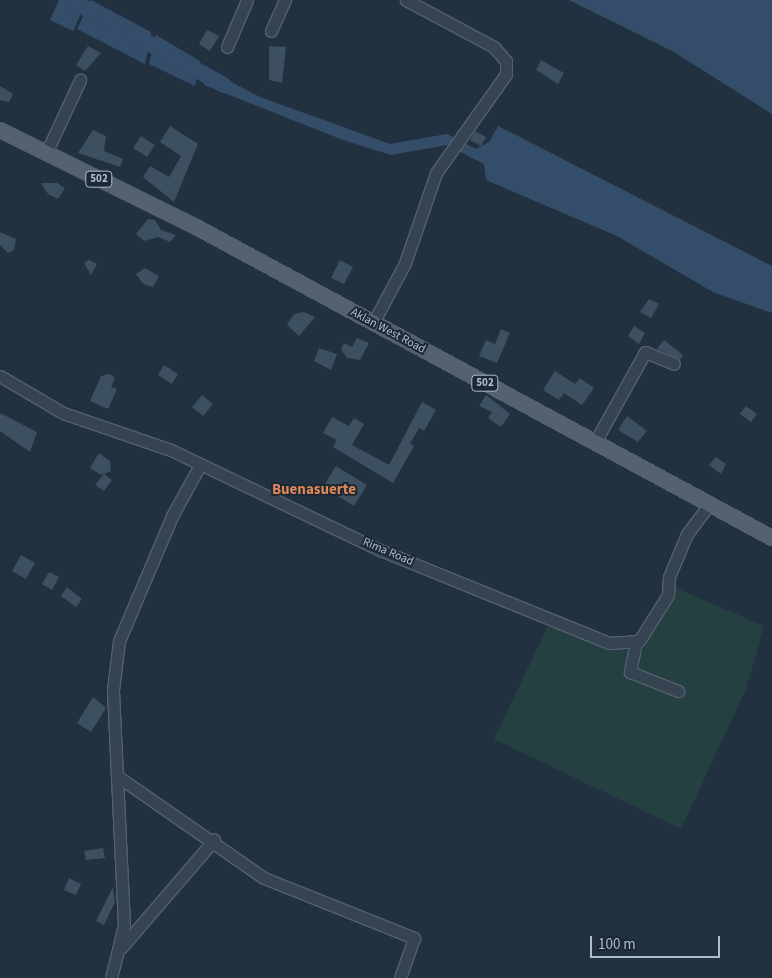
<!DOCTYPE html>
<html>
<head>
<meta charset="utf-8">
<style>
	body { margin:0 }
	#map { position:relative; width:772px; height:978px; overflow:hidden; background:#223140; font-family:"Source Sans 3",sans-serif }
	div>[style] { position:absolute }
	.green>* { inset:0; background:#244041 }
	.water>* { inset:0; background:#344e69 }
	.river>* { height:16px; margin:-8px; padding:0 8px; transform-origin:8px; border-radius:8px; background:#344e69 }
	.building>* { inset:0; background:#3d505f }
	.roads { filter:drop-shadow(1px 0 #54606e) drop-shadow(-1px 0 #54606e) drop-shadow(0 1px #54606e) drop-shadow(0 -1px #54606e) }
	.minor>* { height:11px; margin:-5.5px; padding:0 5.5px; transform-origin:5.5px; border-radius:5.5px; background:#364350 }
	.major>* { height:14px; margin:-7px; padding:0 7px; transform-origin:7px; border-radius:7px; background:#546270 }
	span { translate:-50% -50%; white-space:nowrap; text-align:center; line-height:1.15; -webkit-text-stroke:4px #1b2835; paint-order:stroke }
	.shield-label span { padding:1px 4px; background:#1b2835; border:1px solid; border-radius:4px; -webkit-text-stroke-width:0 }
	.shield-label { font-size:11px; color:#b2bdcb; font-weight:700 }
	.street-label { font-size:12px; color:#b2bdcb }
	.quarter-label { font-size:15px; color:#df8759; font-weight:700 }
	.scale { position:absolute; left:590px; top:936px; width:130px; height:22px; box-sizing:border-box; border:2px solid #b2bdcb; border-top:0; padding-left:6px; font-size:15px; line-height:18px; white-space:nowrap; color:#b2bdcb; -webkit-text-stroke:4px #1b2835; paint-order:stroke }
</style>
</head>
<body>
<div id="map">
	<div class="green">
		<i style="clip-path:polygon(676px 588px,764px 626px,746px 689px,681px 829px,494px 739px,548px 626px,607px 647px,642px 652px)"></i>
	</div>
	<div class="water">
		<i style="clip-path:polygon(59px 0,87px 0,73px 31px,50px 20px)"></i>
		<i style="clip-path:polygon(91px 0,151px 32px,145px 64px,77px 29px)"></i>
		<i style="clip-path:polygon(569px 0,772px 0,772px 114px,674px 52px)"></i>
		<i style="clip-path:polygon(156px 35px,200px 61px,195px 86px,149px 64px)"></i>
		<i style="clip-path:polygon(205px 68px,260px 97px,390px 144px,447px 134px,476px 149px,489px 142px,498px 126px,772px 266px,772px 313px,713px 292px,617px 236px,486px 180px,484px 164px,447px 145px,391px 155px,343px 140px,204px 85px)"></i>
	</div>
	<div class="river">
		<i style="left:71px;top:0;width:40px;rotate:29.7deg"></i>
		<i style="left:130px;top:33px;width:107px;rotate:29deg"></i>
	</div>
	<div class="building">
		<i style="clip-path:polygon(207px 30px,219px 36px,210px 51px,199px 44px)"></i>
		<i style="clip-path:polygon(88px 46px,101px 53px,85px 71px,76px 65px)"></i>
		<i style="clip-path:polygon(269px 46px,286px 47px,282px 83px,269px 80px)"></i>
		<i style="clip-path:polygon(541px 60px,564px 73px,558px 84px,536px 70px)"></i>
		<i style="clip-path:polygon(0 86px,13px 94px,9px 102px,0 100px)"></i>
		<i style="clip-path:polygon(170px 126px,198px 144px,174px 202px,143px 177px,150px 166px,169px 177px,181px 156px,160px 142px)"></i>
		<i style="clip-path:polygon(93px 130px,106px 136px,104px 151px,123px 159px,120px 167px,78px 153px)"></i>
		<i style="clip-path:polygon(475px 131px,486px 137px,481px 146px,470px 140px)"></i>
		<i style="clip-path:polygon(141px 136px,155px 145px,147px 157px,133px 148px)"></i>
		<i style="clip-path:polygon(41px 183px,57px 183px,65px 188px,58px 199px,48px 194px)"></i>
		<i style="clip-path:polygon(148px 219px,155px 220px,161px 230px,176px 235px,170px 242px,158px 237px,144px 241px,136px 234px)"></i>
		<i style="clip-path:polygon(0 232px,16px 239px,14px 250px,8px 253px,0 245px)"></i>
		<i style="clip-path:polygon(89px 260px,97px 264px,91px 275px,84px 263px)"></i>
		<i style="clip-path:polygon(340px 260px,353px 267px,344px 284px,331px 278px)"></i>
		<i style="clip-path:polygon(145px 268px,159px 276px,153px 287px,143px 284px,136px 274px)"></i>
		<i style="clip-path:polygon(649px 299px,659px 304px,651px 318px,640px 312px)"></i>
		<i style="clip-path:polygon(304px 312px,315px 317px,299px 336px,287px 325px,294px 314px)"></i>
		<i style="clip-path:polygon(634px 326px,645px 333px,639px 344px,628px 336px)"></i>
		<i style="clip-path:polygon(501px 329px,510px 333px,497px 363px,479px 356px,486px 340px,495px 344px)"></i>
		<i style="clip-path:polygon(357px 338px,369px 343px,360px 360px,347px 358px,341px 349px,344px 343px,352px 347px)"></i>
		<i style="clip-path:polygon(664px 340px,683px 355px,680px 360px,657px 349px)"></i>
		<i style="clip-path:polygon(319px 348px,337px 354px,331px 370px,314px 361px)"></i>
		<i style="clip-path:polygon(164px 365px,178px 374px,172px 384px,158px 375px)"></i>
		<i style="clip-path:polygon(555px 371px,575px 384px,580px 378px,594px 388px,582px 405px,564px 393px,559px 400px,543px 390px)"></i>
		<i style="clip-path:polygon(110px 374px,115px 378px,111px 387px,117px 389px,108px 409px,90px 401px,101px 376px)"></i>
		<i style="clip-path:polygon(202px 395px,213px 404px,203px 416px,192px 407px)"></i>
		<i style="clip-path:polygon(486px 395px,510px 414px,501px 427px,488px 418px,492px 412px,479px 406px)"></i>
		<i style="clip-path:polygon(422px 402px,436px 410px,424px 431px,419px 428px,410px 444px,414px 446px,393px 483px,333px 447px,337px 440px,323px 433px,332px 417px,349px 426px,354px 418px,364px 424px,352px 445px,389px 465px)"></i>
		<i style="clip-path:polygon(746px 406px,757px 414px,751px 422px,740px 414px)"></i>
		<i style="clip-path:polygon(0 413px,37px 432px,30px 452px,0 431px)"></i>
		<i style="clip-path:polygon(627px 416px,647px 431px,638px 442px,618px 430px)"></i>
		<i style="clip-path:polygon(99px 453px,110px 461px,111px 471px,101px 475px,90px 468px)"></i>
		<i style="clip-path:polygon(716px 457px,726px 464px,721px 474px,709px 465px)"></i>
		<i style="clip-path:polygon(336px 466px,367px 485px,354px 506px,323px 487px)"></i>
		<i style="clip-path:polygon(104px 474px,112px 480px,104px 491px,95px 485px)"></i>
		<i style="clip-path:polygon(21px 555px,35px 563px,26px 579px,12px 571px)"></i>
		<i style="clip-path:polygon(49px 572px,59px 577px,52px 590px,42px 584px)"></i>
		<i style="clip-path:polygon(67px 587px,82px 599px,76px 607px,61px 596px)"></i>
		<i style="clip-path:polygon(93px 697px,106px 708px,91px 732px,77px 723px)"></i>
		<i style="clip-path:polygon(103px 848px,105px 858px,86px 860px,84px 851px)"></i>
		<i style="clip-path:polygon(69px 878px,81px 884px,76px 895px,64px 890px)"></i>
		<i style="clip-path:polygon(113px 887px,115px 902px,104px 925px,96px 921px)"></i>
	</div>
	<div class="roads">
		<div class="minor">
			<i style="left:271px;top:31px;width:34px;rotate:-66deg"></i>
			<i style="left:227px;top:47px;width:51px;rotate:-66.9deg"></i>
			<i style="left:46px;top:153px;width:81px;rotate:-65deg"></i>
			<i style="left:373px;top:323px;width:68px;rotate:-61.9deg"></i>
			<i style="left:405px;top:263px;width:95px;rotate:-71deg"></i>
			<i style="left:436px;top:173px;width:121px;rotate:-54.7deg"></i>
			<i style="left:506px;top:74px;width:13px;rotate:-90deg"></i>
			<i style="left:506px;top:61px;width:18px;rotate:-131deg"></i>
			<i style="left:494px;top:47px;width:100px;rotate:-151.9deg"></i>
			<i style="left:0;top:376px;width:73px;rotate:30.4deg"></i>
			<i style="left:63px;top:413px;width:114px;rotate:18.9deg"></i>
			<i style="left:171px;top:450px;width:232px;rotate:25.6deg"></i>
			<i style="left:380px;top:550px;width:247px;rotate:22.1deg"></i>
			<i style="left:609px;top:643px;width:30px;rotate:-4deg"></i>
			<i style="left:639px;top:641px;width:54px;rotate:-57.8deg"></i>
			<i style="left:668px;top:595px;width:18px;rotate:-87deg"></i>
			<i style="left:669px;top:577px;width:47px;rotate:-67.3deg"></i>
			<i style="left:687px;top:534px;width:38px;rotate:-53deg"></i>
			<i style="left:595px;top:442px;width:103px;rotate:-60.9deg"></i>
			<i style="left:645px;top:352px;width:31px;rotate:22deg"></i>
			<i style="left:636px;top:643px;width:30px;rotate:102deg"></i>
			<i style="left:630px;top:672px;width:52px;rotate:21.6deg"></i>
			<i style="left:120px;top:778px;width:175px;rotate:34.8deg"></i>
			<i style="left:264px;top:878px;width:162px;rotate:21.8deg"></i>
			<i style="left:414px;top:938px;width:42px;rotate:109.3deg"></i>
			<i style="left:121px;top:948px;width:143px;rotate:-49.3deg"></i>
			<i style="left:111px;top:978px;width:55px;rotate:-76.2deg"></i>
			<i style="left:124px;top:925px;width:235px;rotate:-92.7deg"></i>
			<i style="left:113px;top:690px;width:49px;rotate:-83deg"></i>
			<i style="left:119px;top:641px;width:136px;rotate:-67deg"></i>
			<i style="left:172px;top:516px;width:58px;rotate:-61.2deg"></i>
		</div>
		<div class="major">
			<i style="left:0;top:130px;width:221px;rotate:26.3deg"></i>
			<i style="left:198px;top:228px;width:652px;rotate:28.37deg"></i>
		</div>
	</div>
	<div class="shield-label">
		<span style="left:99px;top:179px">502</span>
		<span style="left:485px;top:383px">502</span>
	</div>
	<div class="street-label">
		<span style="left:388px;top:331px;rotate:28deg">Aklan West Road</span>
		<span style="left:388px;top:552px;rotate:23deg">Rima Road</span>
	</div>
	<div class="quarter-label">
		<span style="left:314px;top:490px">Buenasuerte</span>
	</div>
	<div class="scale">100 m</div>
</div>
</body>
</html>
